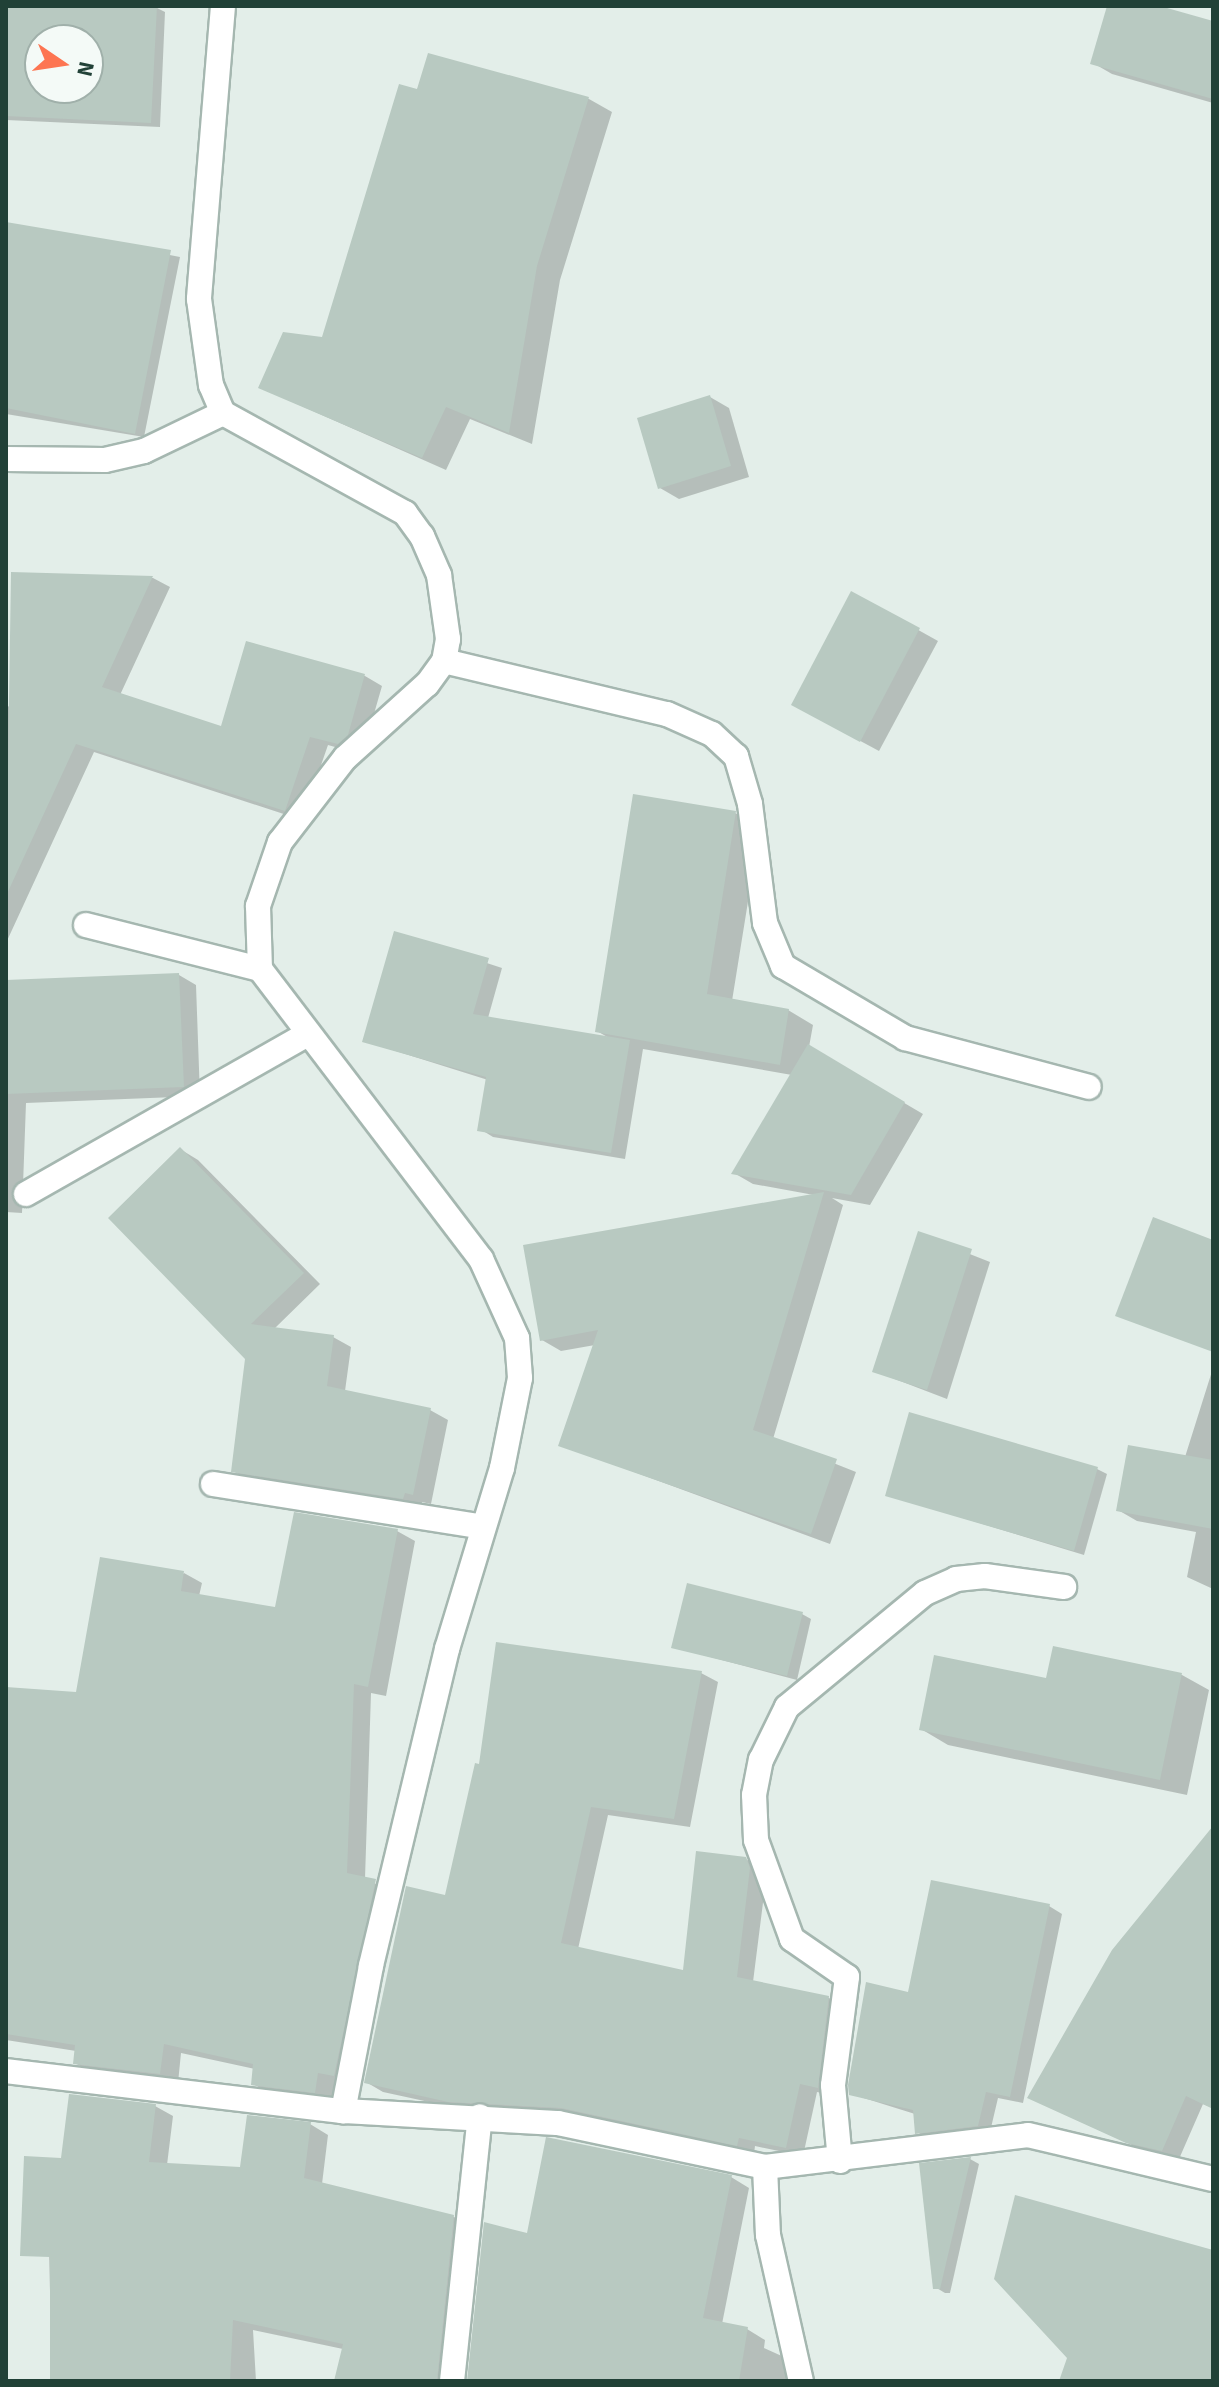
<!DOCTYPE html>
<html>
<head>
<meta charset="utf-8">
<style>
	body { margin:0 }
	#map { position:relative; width:1219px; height:2387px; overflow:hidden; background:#e3eee9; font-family:"Source Sans 3",sans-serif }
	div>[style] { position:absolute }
	.shadow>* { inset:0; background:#0003 }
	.building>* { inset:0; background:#b8c9c1 }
	.roads { filter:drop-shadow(2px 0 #a5b7b0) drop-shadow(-2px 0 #a5b7b0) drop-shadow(0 2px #a5b7b0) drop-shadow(0 -2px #a5b7b0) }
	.minor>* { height:24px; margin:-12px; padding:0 12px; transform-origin:12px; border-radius:12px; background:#fff }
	span { translate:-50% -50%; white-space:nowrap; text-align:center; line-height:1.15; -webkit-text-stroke:6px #f4faf7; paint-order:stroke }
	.frame { position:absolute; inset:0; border:8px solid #214137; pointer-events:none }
	.north { position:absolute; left:24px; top:24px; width:80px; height:80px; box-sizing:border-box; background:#f4faf7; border:2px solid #a0b0aa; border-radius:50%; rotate:103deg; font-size:22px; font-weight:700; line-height:32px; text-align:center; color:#214137 }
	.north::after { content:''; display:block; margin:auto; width:28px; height:36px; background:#fd7552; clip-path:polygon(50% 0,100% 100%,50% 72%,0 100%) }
</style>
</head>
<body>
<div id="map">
	<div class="shadow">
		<i style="clip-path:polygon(evenodd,6px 6px,153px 6px,165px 12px,160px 127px,6px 120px,6px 6px,40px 40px,88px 40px,88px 88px,40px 88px,40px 40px)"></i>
		<i style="clip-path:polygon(1109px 6px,1152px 6px,1213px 23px,1213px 103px,1112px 74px,1093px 63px)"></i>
		<i style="clip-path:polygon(430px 56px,589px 99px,612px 112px,560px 280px,532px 444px,470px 419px,446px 470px,261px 388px,323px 339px)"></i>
		<i style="clip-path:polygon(6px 223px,180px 257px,144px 437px,6px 414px)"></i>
		<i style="clip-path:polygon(710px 397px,729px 408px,749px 477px,679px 499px,660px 488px)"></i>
		<i style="clip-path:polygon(13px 574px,153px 578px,170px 587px,120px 695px,222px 729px,247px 643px,365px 676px,382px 686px,365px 745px,356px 753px,328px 745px,302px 820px,94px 752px,6px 943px,6px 707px,10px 706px)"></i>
		<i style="clip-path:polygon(852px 593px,938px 641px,879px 751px,812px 715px)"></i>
		<i style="clip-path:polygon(735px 813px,760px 827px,732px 1001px,788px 1010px,813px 1025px,809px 1047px,923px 1114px,870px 1205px,832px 1198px,843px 1205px,773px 1439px,856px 1472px,830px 1544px,561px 1445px,595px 1345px,561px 1351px,542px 1340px,814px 1195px,753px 1184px,734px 1173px,792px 1075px,643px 1049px,625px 1159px,493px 1137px,480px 1129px,488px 1080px,364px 1041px,395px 933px,502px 968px,488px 1018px,609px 1038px,597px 1031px)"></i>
		<i style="clip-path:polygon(179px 975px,196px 985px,200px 1096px,26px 1103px,22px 1213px,6px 1212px,6px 982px)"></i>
		<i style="clip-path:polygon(180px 1149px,198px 1160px,320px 1284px,274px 1329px,333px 1337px,351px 1347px,345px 1391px,430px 1410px,448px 1420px,431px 1504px,422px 1502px,421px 1508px,251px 1481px,233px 1471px,247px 1358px)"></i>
		<i style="clip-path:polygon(919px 1234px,990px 1262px,947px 1399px,874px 1371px)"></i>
		<i style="clip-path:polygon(1213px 1368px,1213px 1589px,1187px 1577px,1196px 1532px,1137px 1521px,1118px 1510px,1185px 1457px)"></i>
		<i style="clip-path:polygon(1097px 1469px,1107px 1474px,1084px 1555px,888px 1495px)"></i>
		<i style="clip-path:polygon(397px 1531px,415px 1541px,386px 1696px,371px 1693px,365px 1879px,394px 1892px,352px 2085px,335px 2082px,333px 2102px,271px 2094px,253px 2084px,255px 2069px,181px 2053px,178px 2083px,93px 2073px,75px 2063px,76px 2051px,6px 2040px,6px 1689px,78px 1694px,184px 1573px,202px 1583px,199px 1596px,277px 1609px)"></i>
		<i style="clip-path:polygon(802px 1614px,811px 1619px,797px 1680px,673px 1647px)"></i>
		<i style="clip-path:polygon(1054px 1648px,1182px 1675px,1209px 1690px,1187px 1795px,948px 1745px,921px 1729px,1048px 1680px)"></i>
		<i style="clip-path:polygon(701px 1673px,718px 1682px,690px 1827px,608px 1815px,578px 1949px,684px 1972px,745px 1859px,763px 1868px,766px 1879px,753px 1982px,829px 1998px,845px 2008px,835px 2096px,817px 2092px,803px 2156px,755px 2146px,754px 2154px,466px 2110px,383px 2092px,366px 2082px,447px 1897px)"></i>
		<i style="clip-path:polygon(1213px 1829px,1213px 2108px,1203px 2104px,1179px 2159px,1145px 2151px,1029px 2098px)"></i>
		<i style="clip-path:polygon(1049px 1906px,1062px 1914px,1023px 2103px,998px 2098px,990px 2132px,930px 2140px,917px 2132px,915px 2114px,851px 2094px,909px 1995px)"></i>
		<i style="clip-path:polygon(155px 2106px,173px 2116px,167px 2165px,242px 2169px,310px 2124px,328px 2135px,322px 2184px,454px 2217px,472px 2227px,456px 2381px,336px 2381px,343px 2349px,253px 2330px,256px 2381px,52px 2381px,47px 2159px,62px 2160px)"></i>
		<i style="clip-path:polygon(970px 2159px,979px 2164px,950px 2293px,945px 2293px,935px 2287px)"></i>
		<i style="clip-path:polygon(731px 2177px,749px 2188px,722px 2324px,747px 2329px,765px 2340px,764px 2348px,795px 2362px,791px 2381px,469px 2381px,528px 2235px)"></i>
	</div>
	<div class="building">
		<i style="clip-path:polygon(evenodd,6px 6px,157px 6px,151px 123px,6px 116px,6px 6px,40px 40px,88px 40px,88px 88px,40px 88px,40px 40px)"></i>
		<i style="clip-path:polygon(1107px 6px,1160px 6px,1213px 21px,1213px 99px,1090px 64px)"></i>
		<i style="clip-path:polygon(428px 53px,589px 97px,537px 266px,509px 433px,446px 407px,422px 458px,258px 388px,283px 332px,322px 337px,399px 84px,417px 89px)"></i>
		<i style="clip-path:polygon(6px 222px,171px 250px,135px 434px,6px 408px)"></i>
		<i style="clip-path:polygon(710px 395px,731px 466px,658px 489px,637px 418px)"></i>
		<i style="clip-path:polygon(11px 572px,153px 576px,102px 687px,221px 726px,246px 641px,365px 674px,348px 735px,338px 744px,310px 737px,285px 811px,76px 744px,6px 896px)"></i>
		<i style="clip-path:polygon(851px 591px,920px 628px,860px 742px,791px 705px)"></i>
		<i style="clip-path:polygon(633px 794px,736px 811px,707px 994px,789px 1009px,780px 1065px,595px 1032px)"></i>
		<i style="clip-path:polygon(394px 931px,489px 958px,473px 1014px,630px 1040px,611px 1153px,477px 1131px,486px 1077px,362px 1042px)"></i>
		<i style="clip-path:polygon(179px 973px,184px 1087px,6px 1094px,6px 980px)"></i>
		<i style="clip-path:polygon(808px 1044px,905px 1102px,851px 1195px,731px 1174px)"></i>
		<i style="clip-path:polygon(180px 1147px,304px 1273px,251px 1324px,334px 1335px,327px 1386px,431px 1408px,413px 1495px,405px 1493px,403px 1499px,231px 1472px,245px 1359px,108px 1218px)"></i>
		<i style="clip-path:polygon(824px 1192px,753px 1430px,837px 1459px,811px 1534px,558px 1446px,598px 1330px,540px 1341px,523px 1245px)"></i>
		<i style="clip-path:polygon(1153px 1217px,1213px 1240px,1213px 1352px,1115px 1316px)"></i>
		<i style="clip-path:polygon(918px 1231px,972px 1249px,927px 1390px,872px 1372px)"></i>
		<i style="clip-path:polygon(909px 1412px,1098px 1467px,1074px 1551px,885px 1496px)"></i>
		<i style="clip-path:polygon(1128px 1445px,1213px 1460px,1213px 1529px,1116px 1511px)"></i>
		<i style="clip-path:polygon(294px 1512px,398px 1529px,368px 1687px,354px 1684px,347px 1873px,376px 1879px,334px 2076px,318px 2073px,315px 2093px,251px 2085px,253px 2064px,164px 2044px,160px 2074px,73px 2064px,75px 2045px,6px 2034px,6px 1687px,76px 1692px,100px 1557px,184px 1571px,181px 1591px,275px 1607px)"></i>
		<i style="clip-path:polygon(687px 1583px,803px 1612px,787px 1676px,671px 1648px)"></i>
		<i style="clip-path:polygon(496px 1642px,702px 1671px,674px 1819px,591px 1807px,561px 1943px,683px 1970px,696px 1851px,746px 1857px,750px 1868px,737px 1977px,829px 1996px,818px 2088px,800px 2084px,786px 2148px,739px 2138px,737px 2146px,561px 2108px,448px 2102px,364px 2083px,406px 1886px,445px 1895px,475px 1763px,479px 1764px)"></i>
		<i style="clip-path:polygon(1053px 1646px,1182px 1673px,1160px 1780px,919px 1730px,934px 1655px,1046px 1678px)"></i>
		<i style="clip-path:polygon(1213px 1826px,1213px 2109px,1186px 2096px,1162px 2151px,1126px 2143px,1027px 2098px,1112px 1950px)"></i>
		<i style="clip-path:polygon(931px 1880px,1050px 1904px,1010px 2097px,986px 2092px,978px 2126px,915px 2134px,913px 2110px,849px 2095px,848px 2085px,866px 1982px,908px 1992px)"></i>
		<i style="clip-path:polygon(69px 2094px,156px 2104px,149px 2162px,240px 2167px,247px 2115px,311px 2122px,304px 2178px,454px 2215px,437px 2381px,334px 2381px,343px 2344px,233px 2320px,230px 2381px,50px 2381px,50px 2257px,20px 2256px,24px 2156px,61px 2158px)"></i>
		<i style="clip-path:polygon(546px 2137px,732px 2175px,703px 2318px,748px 2327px,739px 2381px,467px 2381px,484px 2222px,527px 2233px)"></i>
		<i style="clip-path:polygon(971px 2157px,940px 2289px,933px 2289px,919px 2163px)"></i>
		<i style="clip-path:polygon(1015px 2195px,1213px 2250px,1213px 2381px,1059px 2381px,1067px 2358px,994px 2279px)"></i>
	</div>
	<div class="roads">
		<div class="minor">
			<i style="left:223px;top:6px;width:294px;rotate:94.7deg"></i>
			<i style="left:199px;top:299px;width:87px;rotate:82.1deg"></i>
			<i style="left:211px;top:385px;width:30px;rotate:67deg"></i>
			<i style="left:223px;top:413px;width:208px;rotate:28.8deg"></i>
			<i style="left:405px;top:513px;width:29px;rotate:54deg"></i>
			<i style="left:422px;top:536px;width:43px;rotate:66.4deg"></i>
			<i style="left:439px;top:575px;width:65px;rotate:82deg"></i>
			<i style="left:448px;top:639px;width:22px;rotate:100deg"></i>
			<i style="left:444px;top:661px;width:29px;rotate:126deg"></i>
			<i style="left:427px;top:684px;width:110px;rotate:137.9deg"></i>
			<i style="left:345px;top:758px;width:106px;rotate:127.7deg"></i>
			<i style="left:280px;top:842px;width:68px;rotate:109deg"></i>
			<i style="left:258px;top:906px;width:63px;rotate:88.2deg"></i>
			<i style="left:260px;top:969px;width:365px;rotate:52.7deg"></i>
			<i style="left:481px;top:1259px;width:87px;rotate:65.5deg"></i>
			<i style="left:517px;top:1338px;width:40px;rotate:85.7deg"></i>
			<i style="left:520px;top:1378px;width:92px;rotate:101.3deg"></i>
			<i style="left:502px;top:1468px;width:189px;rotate:106.9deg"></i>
			<i style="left:447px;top:1649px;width:326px;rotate:103.5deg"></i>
			<i style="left:371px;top:1966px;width:148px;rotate:100.9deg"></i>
			<i style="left:6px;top:459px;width:99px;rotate:0.6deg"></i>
			<i style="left:105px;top:460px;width:40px;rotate:-13deg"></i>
			<i style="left:144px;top:451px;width:88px;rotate:-25.7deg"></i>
			<i style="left:444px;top:661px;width:229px;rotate:13.4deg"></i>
			<i style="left:667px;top:714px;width:49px;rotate:24deg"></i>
			<i style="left:712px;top:734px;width:33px;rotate:43deg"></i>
			<i style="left:736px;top:756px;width:50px;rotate:73.7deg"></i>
			<i style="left:750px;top:804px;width:120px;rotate:82.8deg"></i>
			<i style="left:765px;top:923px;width:47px;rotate:67.3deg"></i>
			<i style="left:783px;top:966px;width:142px;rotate:30.5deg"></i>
			<i style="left:905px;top:1038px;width:190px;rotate:14.9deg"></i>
			<i style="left:86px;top:925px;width:179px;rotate:14.2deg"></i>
			<i style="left:26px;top:1194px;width:322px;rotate:-29.6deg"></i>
			<i style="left:213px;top:1484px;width:273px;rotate:9deg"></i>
			<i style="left:6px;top:2071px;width:339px;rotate:6.8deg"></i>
			<i style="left:343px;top:2111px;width:215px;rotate:3.2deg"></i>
			<i style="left:558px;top:2123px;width:212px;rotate:12deg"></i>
			<i style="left:765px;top:2167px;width:265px;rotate:-6.9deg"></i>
			<i style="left:1028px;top:2135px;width:190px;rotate:13.4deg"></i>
			<i style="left:840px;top:2161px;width:76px;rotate:-95.3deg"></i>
			<i style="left:833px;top:2085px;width:109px;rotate:-82.6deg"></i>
			<i style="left:847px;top:1977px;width:67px;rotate:-145.4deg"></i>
			<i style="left:792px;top:1939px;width:105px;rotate:-110deg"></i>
			<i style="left:756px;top:1840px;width:45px;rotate:-92.5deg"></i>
			<i style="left:754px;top:1795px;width:36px;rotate:-79deg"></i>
			<i style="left:761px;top:1760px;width:59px;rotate:-63.9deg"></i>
			<i style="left:787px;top:1707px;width:179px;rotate:-39.6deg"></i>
			<i style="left:925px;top:1593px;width:34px;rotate:-24deg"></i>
			<i style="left:956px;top:1579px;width:29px;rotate:-6deg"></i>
			<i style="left:985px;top:1576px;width:80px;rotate:7.9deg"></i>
			<i style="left:765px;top:2167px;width:68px;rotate:87.5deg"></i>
			<i style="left:768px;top:2235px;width:150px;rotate:77.3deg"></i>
			<i style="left:452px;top:2381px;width:266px;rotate:-84deg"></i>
		</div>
	</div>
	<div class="frame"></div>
	<div class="north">N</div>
</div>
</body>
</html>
